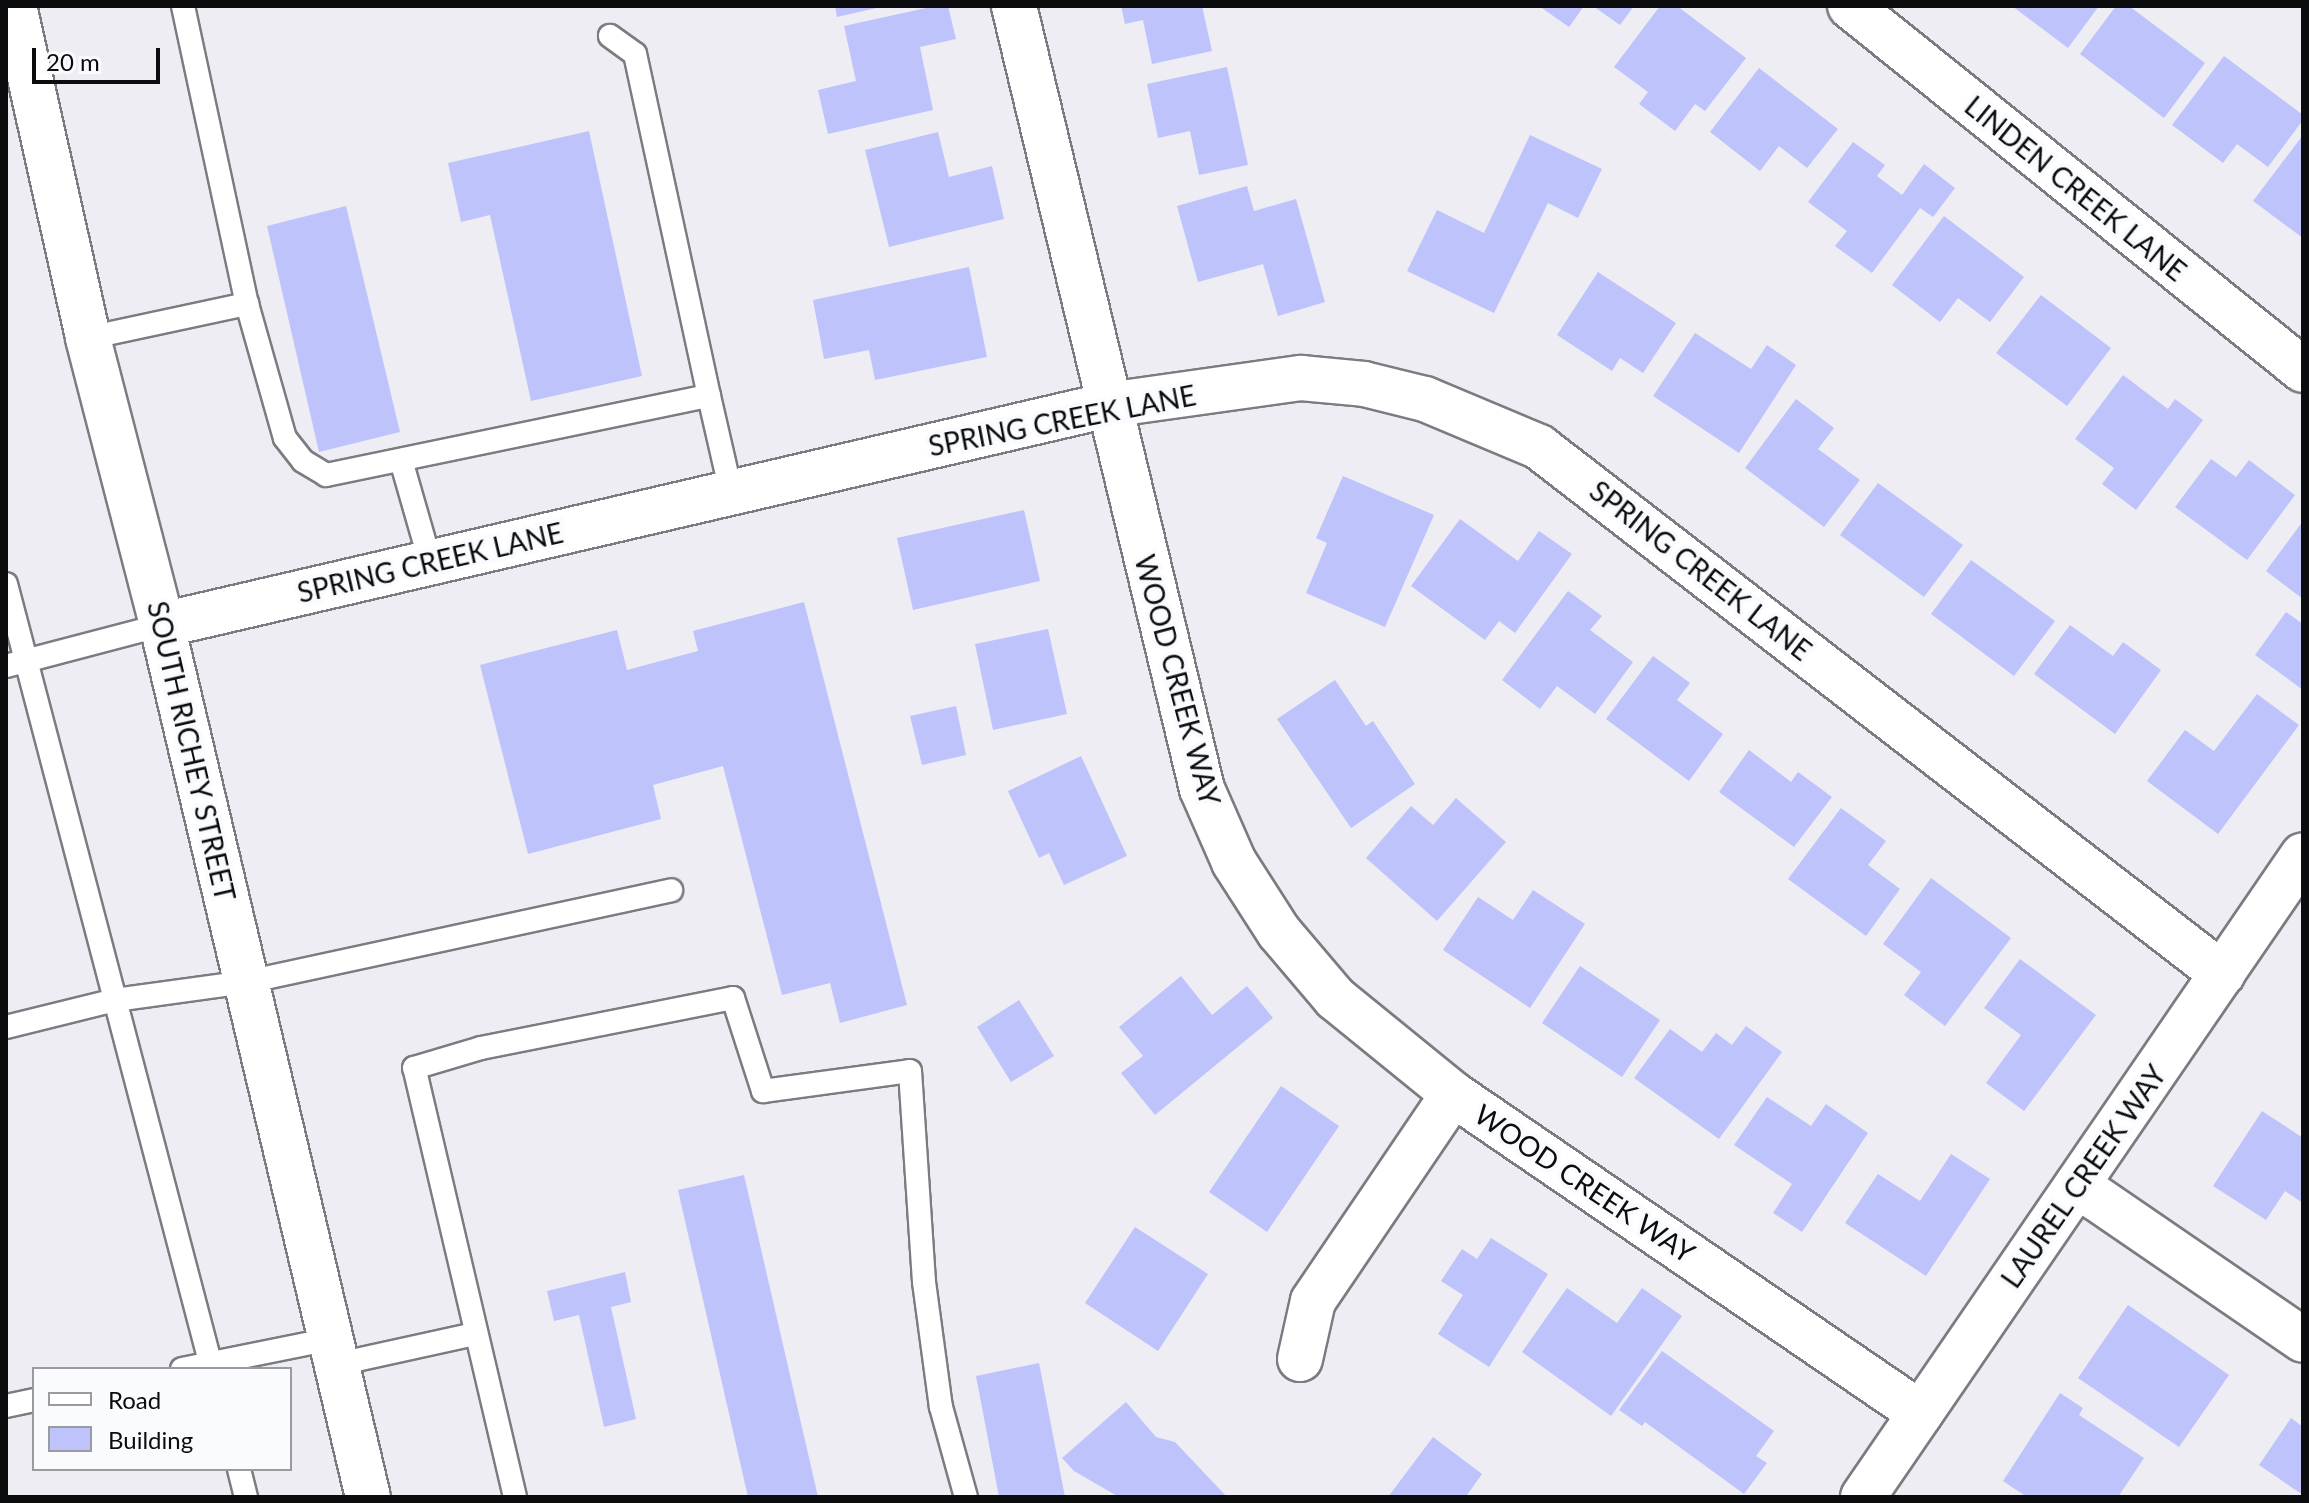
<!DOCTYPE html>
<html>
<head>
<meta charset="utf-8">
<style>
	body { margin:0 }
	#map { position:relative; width:2309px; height:1503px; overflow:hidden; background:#ededf3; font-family:Lato,sans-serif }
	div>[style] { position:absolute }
	.building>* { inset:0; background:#bec3fc }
	.roads { filter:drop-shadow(2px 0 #7b7c81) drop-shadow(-2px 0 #7b7c81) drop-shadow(0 2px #7b7c81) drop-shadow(0 -2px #7b7c81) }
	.lane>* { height:22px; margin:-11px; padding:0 11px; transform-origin:11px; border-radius:11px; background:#fff }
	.street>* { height:44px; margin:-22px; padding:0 22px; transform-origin:22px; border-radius:22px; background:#fff }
	.secondary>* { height:44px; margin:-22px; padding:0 22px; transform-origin:22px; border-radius:22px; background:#fff }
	span { translate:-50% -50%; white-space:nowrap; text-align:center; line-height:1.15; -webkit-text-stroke:8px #fafbfe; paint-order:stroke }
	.street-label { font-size:28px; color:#0b0c0d }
	.frame { position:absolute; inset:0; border:8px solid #0b0c0d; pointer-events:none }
	.legend { position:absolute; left:32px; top:1367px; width:260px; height:104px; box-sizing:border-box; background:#fafbfe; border:2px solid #9a9b9e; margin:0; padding:10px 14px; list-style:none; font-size:24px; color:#0b0c0d }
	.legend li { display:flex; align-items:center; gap:16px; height:40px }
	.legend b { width:40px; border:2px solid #9a9b9e }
	.scale { position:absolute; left:32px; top:48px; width:128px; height:36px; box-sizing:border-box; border:4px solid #0b0c0d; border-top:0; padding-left:10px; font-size:24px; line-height:28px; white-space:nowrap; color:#0b0c0d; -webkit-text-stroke:6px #fafbfe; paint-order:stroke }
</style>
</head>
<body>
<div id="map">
	<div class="building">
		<i style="clip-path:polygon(835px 6px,881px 6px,881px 7px,837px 17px)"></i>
		<i style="clip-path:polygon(935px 6px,948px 6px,956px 39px,920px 47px,933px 110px,828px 134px,818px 90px,856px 81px,844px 26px)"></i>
		<i style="clip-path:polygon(1121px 6px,1202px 6px,1212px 51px,1152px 64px,1143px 20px,1125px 24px)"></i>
		<i style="clip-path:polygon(1539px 6px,1584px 6px,1569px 27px)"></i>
		<i style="clip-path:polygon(1593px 6px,1634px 6px,1620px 25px)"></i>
		<i style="clip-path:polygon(1660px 6px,1677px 6px,1746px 58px,1705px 111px,1695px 104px,1675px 131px,1639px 104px,1648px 92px,1614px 67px)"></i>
		<i style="clip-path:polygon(2012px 6px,2099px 6px,2068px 48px)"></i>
		<i style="clip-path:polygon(2116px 6px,2129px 6px,2205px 63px,2164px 118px,2080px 54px)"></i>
		<i style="clip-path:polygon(2224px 56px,2303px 115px,2303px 120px,2268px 167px,2237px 144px,2223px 163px,2172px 125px)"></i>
		<i style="clip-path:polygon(1227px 67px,1248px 165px,1199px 175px,1190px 131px,1158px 138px,1147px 84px)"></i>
		<i style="clip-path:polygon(1759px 68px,1838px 129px,1807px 168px,1779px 146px,1760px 171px,1710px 132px)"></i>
		<i style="clip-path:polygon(589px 131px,642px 376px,531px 401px,490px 215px,461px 222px,448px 163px)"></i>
		<i style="clip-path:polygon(938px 132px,949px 177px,992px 166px,1004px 219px,889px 247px,865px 150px)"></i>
		<i style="clip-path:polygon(1530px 135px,1602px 169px,1578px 218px,1548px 203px,1494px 313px,1407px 271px,1437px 210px,1484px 233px)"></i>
		<i style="clip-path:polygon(2303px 135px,2303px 238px,2253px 201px)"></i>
		<i style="clip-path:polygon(1853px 142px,1885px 165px,1877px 176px,1902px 195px,1924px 164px,1955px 188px,1933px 217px,1920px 208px,1872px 273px,1835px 246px,1847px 231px,1808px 202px)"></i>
		<i style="clip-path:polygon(1247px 186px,1254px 211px,1296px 199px,1325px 302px,1278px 316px,1263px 264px,1198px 282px,1177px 206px)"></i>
		<i style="clip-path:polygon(346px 206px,400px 432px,319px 452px,267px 226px)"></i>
		<i style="clip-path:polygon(1944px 216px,2024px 277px,1990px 322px,1958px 298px,1940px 322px,1892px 285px)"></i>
		<i style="clip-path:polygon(969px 267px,987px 357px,875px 380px,869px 350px,824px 359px,813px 300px)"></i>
		<i style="clip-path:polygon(1598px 272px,1676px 323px,1643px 373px,1620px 358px,1612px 371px,1557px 335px)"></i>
		<i style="clip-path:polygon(2041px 295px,2111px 348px,2067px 406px,1996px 353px)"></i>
		<i style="clip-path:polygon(1695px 333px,1751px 369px,1767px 345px,1796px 365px,1739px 453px,1653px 396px)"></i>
		<i style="clip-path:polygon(2123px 375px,2168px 409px,2175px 399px,2203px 420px,2136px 510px,2102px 484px,2114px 468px,2075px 439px)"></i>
		<i style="clip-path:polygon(1796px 399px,1834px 428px,1818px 449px,1860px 480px,1824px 527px,1745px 468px)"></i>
		<i style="clip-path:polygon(2211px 459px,2236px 477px,2249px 460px,2295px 495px,2247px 560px,2175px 507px)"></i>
		<i style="clip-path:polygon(1343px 476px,1434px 515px,1385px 627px,1306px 593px,1327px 543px,1316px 538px)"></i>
		<i style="clip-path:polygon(1878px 483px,1963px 545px,1924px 597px,1840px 535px)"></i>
		<i style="clip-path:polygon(1024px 510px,1040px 581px,913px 610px,897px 538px)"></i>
		<i style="clip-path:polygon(1460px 519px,1518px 561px,1539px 531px,1572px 554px,1515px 633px,1499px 621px,1485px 640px,1411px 586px)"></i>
		<i style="clip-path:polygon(2303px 521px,2303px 599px,2266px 571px)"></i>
		<i style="clip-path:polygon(1971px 560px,2055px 621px,2014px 676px,1931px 614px)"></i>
		<i style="clip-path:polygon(1568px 591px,1602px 616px,1590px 630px,1633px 662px,1595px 714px,1557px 686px,1540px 709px,1502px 680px)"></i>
		<i style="clip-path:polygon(804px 602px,907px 1005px,840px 1023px,830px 983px,782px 995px,723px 766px,653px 785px,661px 819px,528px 854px,480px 665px,617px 630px,627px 670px,698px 651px,693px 631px)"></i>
		<i style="clip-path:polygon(2286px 612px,2303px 624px,2303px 690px,2255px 655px)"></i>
		<i style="clip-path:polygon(2070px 625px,2113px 656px,2123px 642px,2161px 670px,2115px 734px,2034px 674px)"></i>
		<i style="clip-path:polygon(1048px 629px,1067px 714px,993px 730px,975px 644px)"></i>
		<i style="clip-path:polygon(1653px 656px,1690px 683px,1677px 700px,1723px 734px,1689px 781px,1606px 719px)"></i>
		<i style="clip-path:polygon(1335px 680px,1366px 726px,1373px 721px,1415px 784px,1351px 828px,1277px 719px)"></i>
		<i style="clip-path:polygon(2257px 694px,2299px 725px,2218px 834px,2147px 781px,2185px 730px,2214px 751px)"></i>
		<i style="clip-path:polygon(956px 706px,966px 755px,922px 765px,910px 716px)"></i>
		<i style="clip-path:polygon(1749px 750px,1791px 782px,1798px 772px,1832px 797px,1794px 847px,1719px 792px)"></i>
		<i style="clip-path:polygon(1081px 756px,1127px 856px,1064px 885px,1049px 853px,1039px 858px,1008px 791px)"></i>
		<i style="clip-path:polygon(1456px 798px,1506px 842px,1437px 921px,1366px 858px,1411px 806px,1433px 825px)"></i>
		<i style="clip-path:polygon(1841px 808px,1886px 841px,1868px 865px,1900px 889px,1866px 936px,1788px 879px)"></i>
		<i style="clip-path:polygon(1931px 878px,2011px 938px,1945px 1026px,1904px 995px,1921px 972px,1883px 944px)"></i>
		<i style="clip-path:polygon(1533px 890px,1585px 924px,1530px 1008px,1443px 950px,1478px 897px,1513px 920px)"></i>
		<i style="clip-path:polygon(2020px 959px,2096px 1015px,2024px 1111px,1986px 1083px,2021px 1035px,1984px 1008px)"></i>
		<i style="clip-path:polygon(1580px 966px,1660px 1020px,1622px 1077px,1542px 1023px)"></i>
		<i style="clip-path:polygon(1181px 976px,1212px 1015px,1247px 986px,1273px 1018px,1155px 1115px,1121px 1073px,1143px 1056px,1119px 1027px)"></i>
		<i style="clip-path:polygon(1019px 1000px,1054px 1056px,1011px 1082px,977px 1027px)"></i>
		<i style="clip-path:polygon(1746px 1026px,1782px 1052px,1719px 1139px,1634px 1078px,1670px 1029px,1702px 1052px,1716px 1033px,1732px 1045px)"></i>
		<i style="clip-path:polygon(1281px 1086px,1339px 1126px,1267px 1232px,1209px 1192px)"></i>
		<i style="clip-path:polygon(1767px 1097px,1811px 1126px,1826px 1104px,1868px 1133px,1802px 1232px,1773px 1213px,1792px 1184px,1734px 1145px)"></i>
		<i style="clip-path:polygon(2262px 1111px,2303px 1138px,2303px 1203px,2285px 1191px,2266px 1220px,2213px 1186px)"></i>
		<i style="clip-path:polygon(1951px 1154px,1990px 1179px,1926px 1276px,1845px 1223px,1878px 1174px,1920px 1201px)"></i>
		<i style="clip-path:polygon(744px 1175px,818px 1497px,748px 1497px,678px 1190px)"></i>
		<i style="clip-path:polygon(1135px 1227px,1208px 1274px,1158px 1351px,1085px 1303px)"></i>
		<i style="clip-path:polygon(1491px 1238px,1548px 1274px,1489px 1367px,1438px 1334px,1463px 1295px,1441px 1281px,1462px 1249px,1477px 1259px)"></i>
		<i style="clip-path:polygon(625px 1272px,631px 1302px,611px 1307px,636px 1419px,604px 1427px,579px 1315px,554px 1321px,547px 1291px)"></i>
		<i style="clip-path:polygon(1567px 1288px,1617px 1323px,1642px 1288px,1682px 1316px,1611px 1416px,1522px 1352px)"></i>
		<i style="clip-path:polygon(2128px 1305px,2229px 1375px,2179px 1447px,2078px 1378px)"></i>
		<i style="clip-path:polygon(1662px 1351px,1774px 1431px,1756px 1456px,1767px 1463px,1744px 1494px,1645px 1422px,1642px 1426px,1619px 1410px)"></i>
		<i style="clip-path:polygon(1039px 1363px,1065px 1497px,999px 1497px,976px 1376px)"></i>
		<i style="clip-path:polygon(2060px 1393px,2083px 1408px,2079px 1415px,2144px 1458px,2118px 1497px,2027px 1497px,2003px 1481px)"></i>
		<i style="clip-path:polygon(1126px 1402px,1156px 1437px,1175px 1442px,1227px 1497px,1119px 1497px,1074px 1471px,1062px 1458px)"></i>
		<i style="clip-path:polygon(2291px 1418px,2303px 1427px,2303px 1495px,2259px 1465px)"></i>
		<i style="clip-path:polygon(1433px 1437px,1482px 1474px,1467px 1495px,1470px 1497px,1388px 1497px)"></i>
	</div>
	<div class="roads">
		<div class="lane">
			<i style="left:183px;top:6px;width:305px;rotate:77.9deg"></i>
			<i style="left:247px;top:304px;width:139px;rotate:74.2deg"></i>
			<i style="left:285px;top:438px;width:29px;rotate:52deg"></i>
			<i style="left:303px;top:461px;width:27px;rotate:31deg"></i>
			<i style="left:326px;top:475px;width:391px;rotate:-11.7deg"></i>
			<i style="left:709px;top:396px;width:350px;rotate:-102.2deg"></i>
			<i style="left:635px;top:54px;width:31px;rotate:-144deg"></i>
			<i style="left:88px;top:338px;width:163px;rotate:-12.1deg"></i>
			<i style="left:709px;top:396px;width:98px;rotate:77.1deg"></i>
			<i style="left:401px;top:460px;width:105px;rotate:74deg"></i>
			<i style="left:6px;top:584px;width:812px;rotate:75.3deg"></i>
			<i style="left:6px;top:666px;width:161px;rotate:-14.7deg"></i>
			<i style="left:6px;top:1027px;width:112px;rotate:-13.9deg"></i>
			<i style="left:115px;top:1000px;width:133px;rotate:-7.8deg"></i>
			<i style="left:247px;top:982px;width:434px;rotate:-12.2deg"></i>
			<i style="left:338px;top:1364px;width:140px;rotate:-12.4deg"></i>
			<i style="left:182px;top:1369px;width:152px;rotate:-11.4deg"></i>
			<i style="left:6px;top:1406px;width:29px;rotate:-12deg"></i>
			<i style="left:239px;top:1469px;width:29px;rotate:76deg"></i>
			<i style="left:515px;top:1497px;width:441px;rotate:-103.2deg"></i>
			<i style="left:414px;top:1068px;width:70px;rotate:-16.6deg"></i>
			<i style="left:481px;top:1048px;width:257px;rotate:-11.2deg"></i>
			<i style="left:733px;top:998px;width:98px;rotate:72.1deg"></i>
			<i style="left:763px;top:1091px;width:148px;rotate:-7.7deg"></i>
			<i style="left:910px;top:1071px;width:211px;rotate:86.2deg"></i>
			<i style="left:924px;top:1282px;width:126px;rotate:82.3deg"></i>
			<i style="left:941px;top:1407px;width:93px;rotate:74.5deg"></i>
		</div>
		<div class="street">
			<i style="left:1014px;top:6px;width:805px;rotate:76.5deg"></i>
			<i style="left:1202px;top:789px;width:80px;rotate:66.3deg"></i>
			<i style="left:1234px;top:862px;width:83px;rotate:57.3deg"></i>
			<i style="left:1279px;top:932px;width:87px;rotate:49.7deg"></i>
			<i style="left:1335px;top:998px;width:152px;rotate:39.1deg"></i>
			<i style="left:1453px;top:1094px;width:566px;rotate:34.34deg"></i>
			<i style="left:1850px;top:6px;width:581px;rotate:38.78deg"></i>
			<i style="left:162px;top:625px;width:971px;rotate:-13.09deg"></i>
			<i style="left:1108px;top:405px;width:195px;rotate:-8deg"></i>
			<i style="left:1301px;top:378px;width:63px;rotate:5.4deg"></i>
			<i style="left:1364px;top:384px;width:63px;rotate:13.8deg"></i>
			<i style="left:1425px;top:399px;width:124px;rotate:22.8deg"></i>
			<i style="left:1539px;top:447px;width:863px;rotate:37.65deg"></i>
			<i style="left:2077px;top:1185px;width:274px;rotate:34.4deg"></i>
			<i style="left:1300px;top:1359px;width:59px;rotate:-77.4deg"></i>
			<i style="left:1313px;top:1301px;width:250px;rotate:-55.9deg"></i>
			<i style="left:1863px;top:1497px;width:778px;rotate:-55.57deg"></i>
		</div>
		<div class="secondary">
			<i style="left:14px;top:6px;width:340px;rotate:77.4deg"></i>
			<i style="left:88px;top:338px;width:296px;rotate:75.5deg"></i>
			<i style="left:162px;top:625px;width:896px;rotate:76.71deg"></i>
		</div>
	</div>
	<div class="street-label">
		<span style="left:2076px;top:188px;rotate:39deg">LINDEN CREEK LANE</span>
		<span style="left:1062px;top:420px;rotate:-11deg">SPRING CREEK LANE</span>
		<span style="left:430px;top:562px;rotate:-13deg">SPRING CREEK LANE</span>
		<span style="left:1701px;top:570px;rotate:38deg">SPRING CREEK LANE</span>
		<span style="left:1178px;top:680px;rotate:75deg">WOOD CREEK WAY</span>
		<span style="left:192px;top:751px;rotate:77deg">SOUTH RICHEY STREET</span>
		<span style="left:2083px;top:1176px;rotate:-55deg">LAUREL CREEK WAY</span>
		<span style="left:1585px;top:1183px;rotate:34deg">WOOD CREEK WAY</span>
	</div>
	<div class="frame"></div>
	<ul class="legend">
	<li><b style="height:10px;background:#fff"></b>Road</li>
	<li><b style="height:22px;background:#bec3fc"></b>Building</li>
	</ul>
	<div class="scale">20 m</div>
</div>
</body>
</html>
